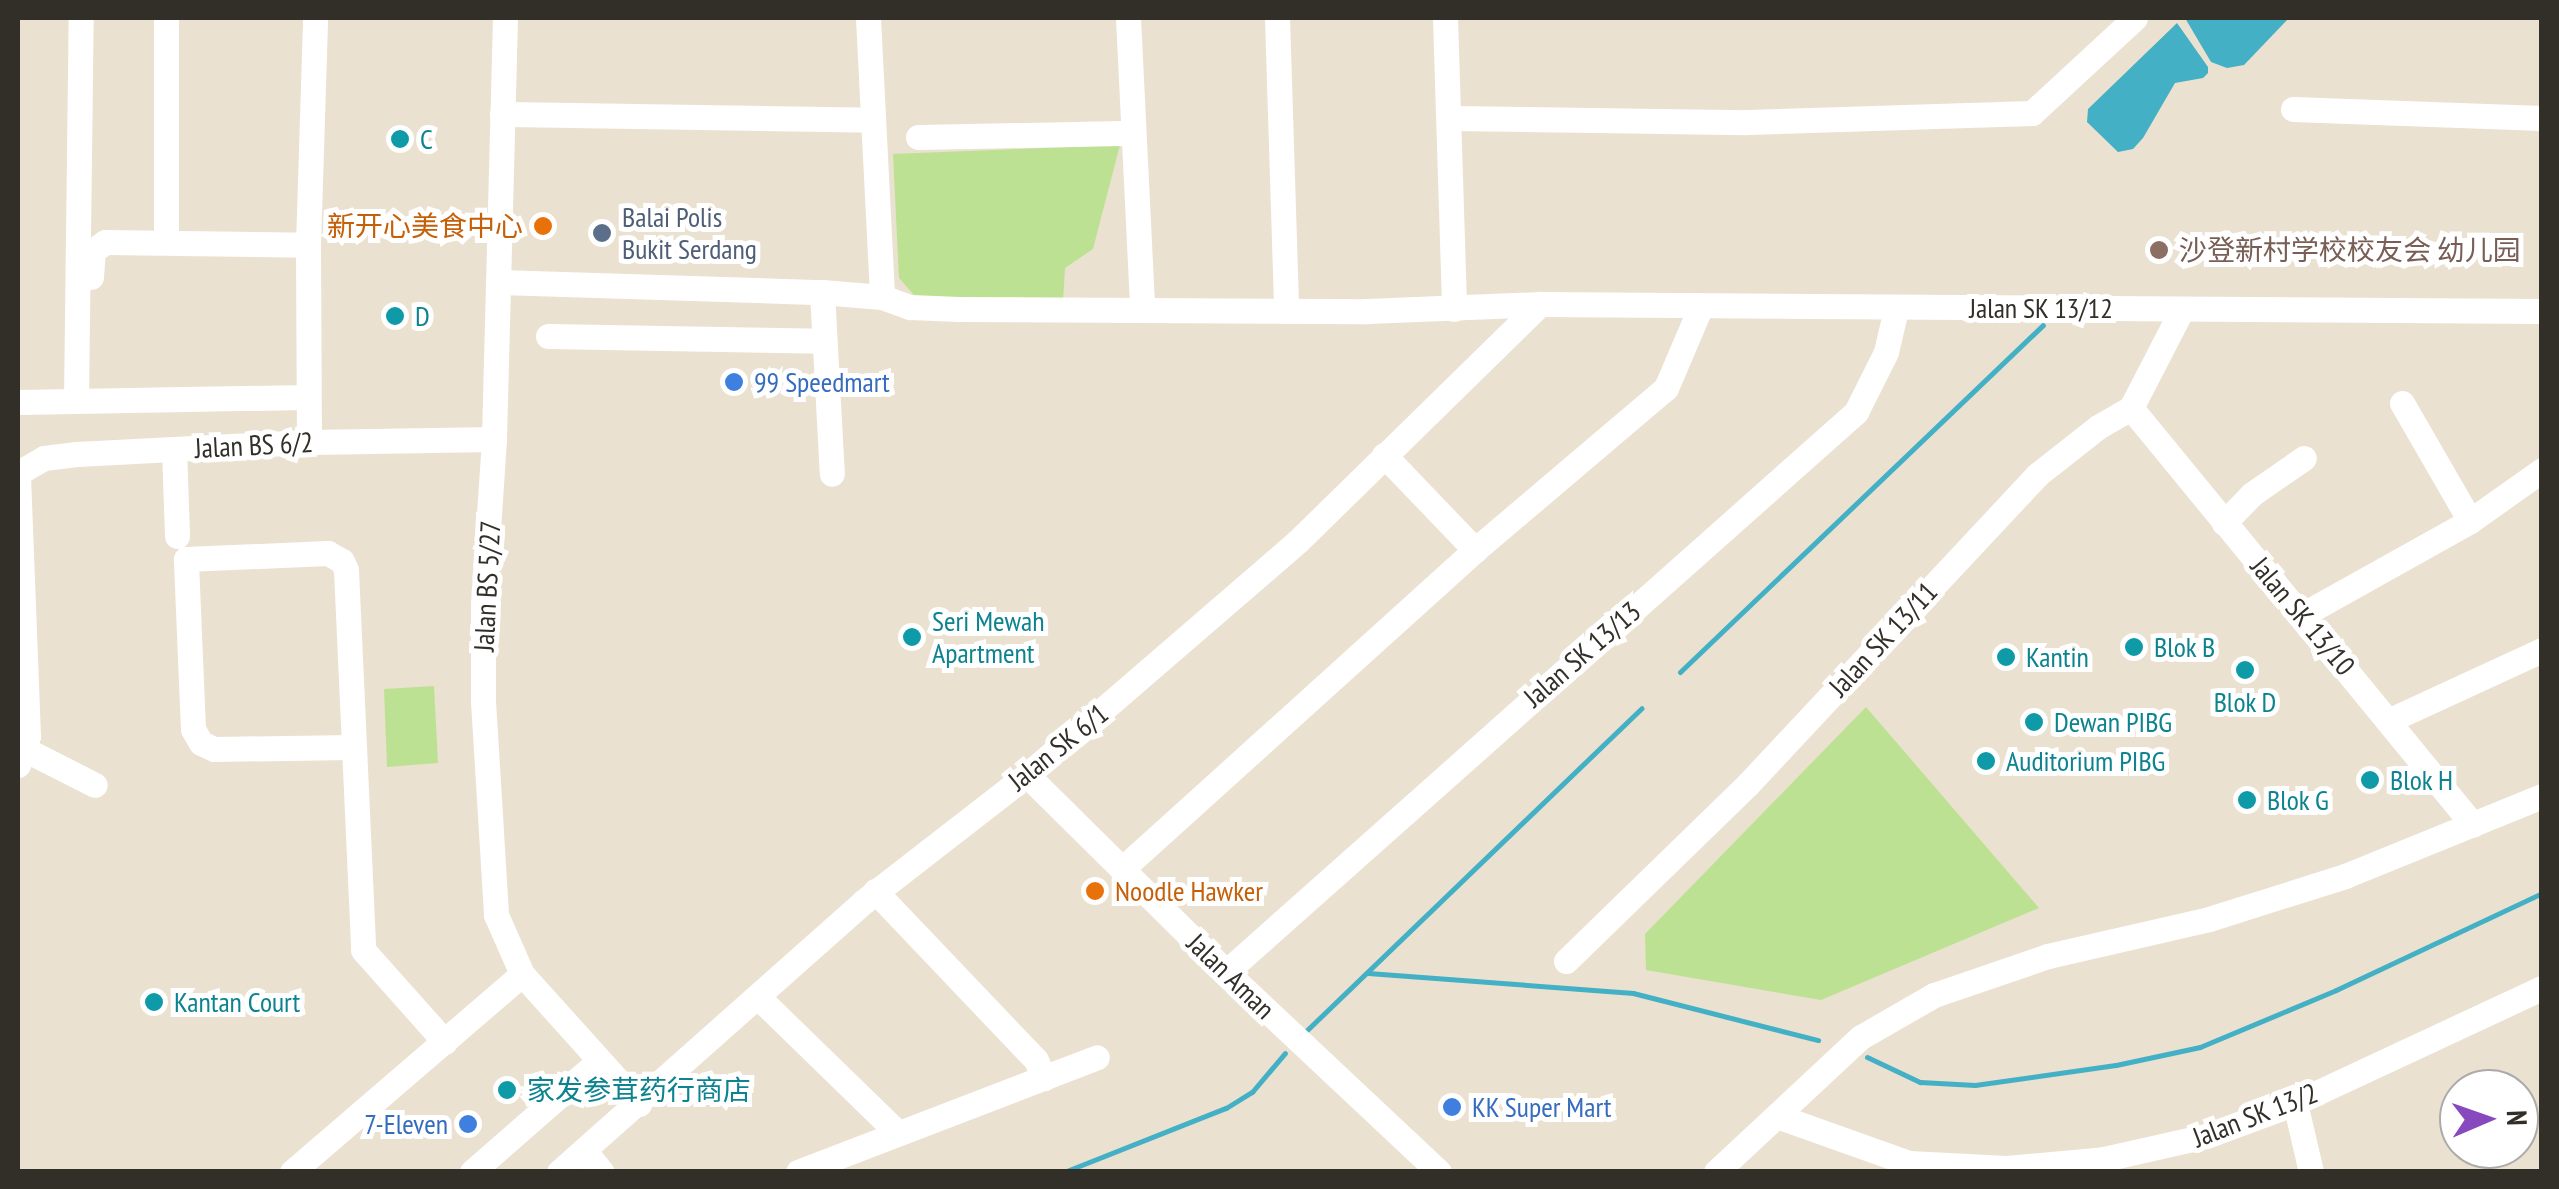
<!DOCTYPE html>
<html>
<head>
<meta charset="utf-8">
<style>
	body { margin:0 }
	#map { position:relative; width:2559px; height:1189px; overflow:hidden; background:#ebe1d0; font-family:"PT Sans Narrow","Noto Sans SC",sans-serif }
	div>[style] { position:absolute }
	.green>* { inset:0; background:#bde192 }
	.water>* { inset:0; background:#43b0c5 }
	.stream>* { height:5px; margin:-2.5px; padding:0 2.5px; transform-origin:2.5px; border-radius:2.5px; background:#43b0c5 }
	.minor>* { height:25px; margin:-12.5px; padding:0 12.5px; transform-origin:12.5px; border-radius:12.5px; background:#fff }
	.dots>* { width:28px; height:28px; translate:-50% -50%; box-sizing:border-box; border:5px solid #fff; border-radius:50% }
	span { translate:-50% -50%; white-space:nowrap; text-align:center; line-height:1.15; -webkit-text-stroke:10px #fff; paint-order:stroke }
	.culture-label { font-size:28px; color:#0d838f }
	.left { translate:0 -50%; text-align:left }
	.service-label { font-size:28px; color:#4e5e75 }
	.food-label { font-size:28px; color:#c56008 }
	.right { translate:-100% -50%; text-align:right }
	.education-label { font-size:28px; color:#785e54 }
	.street-label { font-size:28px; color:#322e28 }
	.shop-label { font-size:28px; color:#366cbe }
	.frame { position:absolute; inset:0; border:20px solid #322e28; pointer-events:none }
	.north { position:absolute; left:2439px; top:1069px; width:100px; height:100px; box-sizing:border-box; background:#fff; border:2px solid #adaba9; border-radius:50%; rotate:88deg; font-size:28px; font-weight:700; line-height:40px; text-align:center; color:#322e28 }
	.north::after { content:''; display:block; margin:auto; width:35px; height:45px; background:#8949be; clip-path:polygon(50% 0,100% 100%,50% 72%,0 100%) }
</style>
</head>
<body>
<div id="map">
	<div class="green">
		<i style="clip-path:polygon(1120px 145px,1093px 249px,1065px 268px,1063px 301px,921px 303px,899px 278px,893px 154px)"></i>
		<i style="clip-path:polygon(434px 686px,438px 763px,387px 767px,384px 689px)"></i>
		<i style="clip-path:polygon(1866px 707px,2039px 908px,1821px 1000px,1646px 970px,1645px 934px)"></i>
	</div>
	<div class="water">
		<i style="clip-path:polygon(2185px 18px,2289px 18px,2244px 65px,2227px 68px,2211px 62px)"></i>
		<i style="clip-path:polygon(2177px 23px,2208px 67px,2208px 73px,2203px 78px,2175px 83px,2143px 138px,2133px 149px,2118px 152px,2087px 122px,2088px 109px)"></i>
	</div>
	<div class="stream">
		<i style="left:1680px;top:672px;width:502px;rotate:-43.71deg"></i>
		<i style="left:1368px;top:973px;width:266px;rotate:4.3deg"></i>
		<i style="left:1633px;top:993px;width:191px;rotate:14.3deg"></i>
		<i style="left:1305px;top:1032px;width:467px;rotate:-43.9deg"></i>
		<i style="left:1867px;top:1057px;width:59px;rotate:25.3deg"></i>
		<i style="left:1920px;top:1082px;width:55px;rotate:3.1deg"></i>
		<i style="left:1975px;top:1085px;width:142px;rotate:-8.1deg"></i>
		<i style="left:2116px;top:1065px;width:86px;rotate:-12.1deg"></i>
		<i style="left:2200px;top:1047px;width:147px;rotate:-22.7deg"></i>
		<i style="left:2336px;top:990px;width:228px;rotate:-25.2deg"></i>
		<i style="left:1064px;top:1172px;width:174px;rotate:-21.6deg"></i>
		<i style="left:1226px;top:1108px;width:31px;rotate:-32deg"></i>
		<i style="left:1252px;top:1092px;width:51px;rotate:-49.8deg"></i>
	</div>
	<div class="minor">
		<i style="left:166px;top:18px;width:223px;rotate:90deg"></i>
		<i style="left:505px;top:18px;width:421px;rotate:91.5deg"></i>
		<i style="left:494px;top:439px;width:164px;rotate:93.8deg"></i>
		<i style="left:483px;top:603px;width:98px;rotate:90deg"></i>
		<i style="left:483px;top:701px;width:214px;rotate:86.5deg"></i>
		<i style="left:496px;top:915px;width:64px;rotate:66.2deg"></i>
		<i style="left:522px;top:974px;width:175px;rotate:48deg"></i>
		<i style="left:868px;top:18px;width:279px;rotate:87.1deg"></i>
		<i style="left:1128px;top:18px;width:291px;rotate:87.2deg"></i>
		<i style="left:1277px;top:18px;width:293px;rotate:88.2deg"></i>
		<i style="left:1445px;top:18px;width:291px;rotate:88.2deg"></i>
		<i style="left:2293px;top:109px;width:249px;rotate:2.1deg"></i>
		<i style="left:502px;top:114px;width:371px;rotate:0.9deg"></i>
		<i style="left:1450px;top:118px;width:298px;rotate:0.8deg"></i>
		<i style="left:1748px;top:122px;width:284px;rotate:-1.8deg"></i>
		<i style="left:2032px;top:113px;width:140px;rotate:-42.7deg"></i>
		<i style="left:918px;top:137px;width:215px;rotate:-1.1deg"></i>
		<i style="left:91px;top:277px;width:26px;rotate:-86deg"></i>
		<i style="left:93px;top:251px;width:15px;rotate:-37deg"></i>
		<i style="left:105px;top:242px;width:203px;rotate:0.8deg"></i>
		<i style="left:498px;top:282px;width:324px;rotate:1.8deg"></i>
		<i style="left:822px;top:292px;width:60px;rotate:4.8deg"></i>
		<i style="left:882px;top:297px;width:30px;rotate:20deg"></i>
		<i style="left:910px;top:307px;width:49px;rotate:2.3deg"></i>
		<i style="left:959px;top:309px;width:408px;rotate:0.3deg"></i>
		<i style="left:1367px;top:311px;width:173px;rotate:-2.3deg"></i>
		<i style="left:1540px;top:304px;width:1002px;rotate:0.4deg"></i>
		<i style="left:822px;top:292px;width:182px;rotate:86.9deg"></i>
		<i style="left:548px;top:336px;width:276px;rotate:1deg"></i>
		<i style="left:76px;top:401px;width:383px;rotate:-89.3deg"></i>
		<i style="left:18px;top:402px;width:290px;rotate:-1deg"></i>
		<i style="left:2402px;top:403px;width:136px;rotate:60deg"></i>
		<i style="left:2131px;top:408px;width:539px;rotate:50.64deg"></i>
		<i style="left:309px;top:442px;width:197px;rotate:-90.3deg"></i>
		<i style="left:308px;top:245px;width:227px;rotate:-88.2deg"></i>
		<i style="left:174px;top:449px;width:87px;rotate:88deg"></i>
		<i style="left:1384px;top:455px;width:132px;rotate:46.2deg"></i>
		<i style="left:18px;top:473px;width:30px;rotate:-30deg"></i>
		<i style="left:44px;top:458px;width:33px;rotate:-7deg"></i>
		<i style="left:77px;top:454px;width:232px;rotate:-3deg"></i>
		<i style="left:309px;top:442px;width:185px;rotate:-0.9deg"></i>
		<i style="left:2224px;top:523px;width:40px;rotate:-46deg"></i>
		<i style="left:2252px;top:494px;width:63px;rotate:-34.7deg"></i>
		<i style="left:2302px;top:615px;width:193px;rotate:-29.2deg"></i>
		<i style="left:2470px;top:521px;width:88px;rotate:-35.3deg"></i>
		<i style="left:2390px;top:720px;width:167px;rotate:-24.7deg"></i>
		<i style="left:353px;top:747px;width:139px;rotate:179.2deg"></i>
		<i style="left:214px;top:749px;width:14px;rotate:-155deg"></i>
		<i style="left:201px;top:743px;width:16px;rotate:-120deg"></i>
		<i style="left:193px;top:729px;width:170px;rotate:-92.4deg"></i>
		<i style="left:186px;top:559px;width:142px;rotate:-2.4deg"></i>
		<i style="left:328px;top:553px;width:16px;rotate:30deg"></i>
		<i style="left:342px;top:561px;width:10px;rotate:66deg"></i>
		<i style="left:346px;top:570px;width:380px;rotate:87.4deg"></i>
		<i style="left:363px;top:950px;width:123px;rotate:48.3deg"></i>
		<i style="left:26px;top:750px;width:77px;rotate:26.9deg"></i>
		<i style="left:18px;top:765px;width:31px;rotate:-71deg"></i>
		<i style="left:28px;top:736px;width:263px;rotate:-92.2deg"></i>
		<i style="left:1027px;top:775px;width:280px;rotate:44.7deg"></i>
		<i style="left:1226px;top:972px;width:292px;rotate:43.2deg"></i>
		<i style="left:1122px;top:869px;width:476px;rotate:-42.1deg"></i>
		<i style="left:1475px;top:550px;width:250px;rotate:-40.3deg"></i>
		<i style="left:1666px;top:388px;width:89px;rotate:-66.9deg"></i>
		<i style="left:875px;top:891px;width:233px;rotate:46.4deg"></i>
		<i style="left:1036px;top:1060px;width:20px;rotate:66deg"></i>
		<i style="left:1566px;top:961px;width:254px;rotate:-44.2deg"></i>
		<i style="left:1748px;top:784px;width:423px;rotate:-46.9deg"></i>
		<i style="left:2037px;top:475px;width:78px;rotate:-38.2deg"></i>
		<i style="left:2098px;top:427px;width:38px;rotate:-30deg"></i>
		<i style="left:2131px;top:408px;width:111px;rotate:-62.7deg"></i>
		<i style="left:1226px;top:972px;width:843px;rotate:-41.63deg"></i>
		<i style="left:1856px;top:412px;width:67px;rotate:-63.4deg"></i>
		<i style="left:1886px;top:352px;width:44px;rotate:-76.9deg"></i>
		<i style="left:758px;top:997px;width:194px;rotate:44.2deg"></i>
		<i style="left:2295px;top:1103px;width:71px;rotate:76.9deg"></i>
		<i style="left:1777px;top:1116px;width:140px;rotate:19.6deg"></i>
		<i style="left:1909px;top:1163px;width:97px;rotate:3deg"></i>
		<i style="left:2006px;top:1168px;width:98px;rotate:-5.2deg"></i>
		<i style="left:2104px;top:1159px;width:105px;rotate:-12.7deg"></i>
		<i style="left:2206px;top:1136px;width:95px;rotate:-20.3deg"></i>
		<i style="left:2295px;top:1103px;width:272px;rotate:-25deg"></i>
		<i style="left:584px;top:1150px;width:28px;rotate:51deg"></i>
		<i style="left:292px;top:1172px;width:303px;rotate:-40.7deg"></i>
		<i style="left:472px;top:1172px;width:169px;rotate:-41.2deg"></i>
		<i style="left:559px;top:1172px;width:407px;rotate:-41.6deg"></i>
		<i style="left:863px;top:902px;width:207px;rotate:-37.8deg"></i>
		<i style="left:1027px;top:775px;width:358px;rotate:-40.8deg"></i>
		<i style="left:1298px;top:541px;width:339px;rotate:-44.4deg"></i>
		<i style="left:798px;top:1172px;width:320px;rotate:-21deg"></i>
		<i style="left:1716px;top:1172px;width:198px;rotate:-43deg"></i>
		<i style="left:1861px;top:1037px;width:84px;rotate:-29.9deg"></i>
		<i style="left:1934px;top:995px;width:120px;rotate:-18.9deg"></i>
		<i style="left:2048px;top:956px;width:165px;rotate:-12.9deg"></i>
		<i style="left:2209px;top:919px;width:143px;rotate:-17.5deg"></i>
		<i style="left:2345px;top:876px;width:213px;rotate:-22.1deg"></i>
	</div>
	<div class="dots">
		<i style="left:400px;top:139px;background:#0f9aa8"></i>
		<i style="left:543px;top:226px;background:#e8710a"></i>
		<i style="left:602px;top:233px;background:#5c6f8a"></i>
		<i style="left:2159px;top:250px;background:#8d6e63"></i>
		<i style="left:395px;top:316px;background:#0f9aa8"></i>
		<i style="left:734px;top:382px;background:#3f7fe0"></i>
		<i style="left:912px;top:637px;background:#0f9aa8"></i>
		<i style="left:2134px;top:647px;background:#0f9aa8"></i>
		<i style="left:2006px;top:657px;background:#0f9aa8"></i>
		<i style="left:2245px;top:670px;background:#0f9aa8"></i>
		<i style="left:2034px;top:722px;background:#0f9aa8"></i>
		<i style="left:1986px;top:761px;background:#0f9aa8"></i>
		<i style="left:2370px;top:780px;background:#0f9aa8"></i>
		<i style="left:2247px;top:800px;background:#0f9aa8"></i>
		<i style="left:1095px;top:891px;background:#e8710a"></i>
		<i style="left:154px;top:1002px;background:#0f9aa8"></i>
		<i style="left:507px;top:1090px;background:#0f9aa8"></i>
		<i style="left:1452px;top:1107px;background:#3f7fe0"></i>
		<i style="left:468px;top:1124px;background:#3f7fe0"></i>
	</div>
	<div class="culture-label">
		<span class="left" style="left:420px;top:139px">C</span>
		<span class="left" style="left:415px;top:316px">D</span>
		<span class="left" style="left:932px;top:637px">Seri Mewah<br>Apartment</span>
		<span class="left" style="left:2154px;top:647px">Blok B</span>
		<span class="left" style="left:2026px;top:657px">Kantin</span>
		<span style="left:2245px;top:702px">Blok D</span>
		<span class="left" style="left:2054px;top:722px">Dewan PIBG</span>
		<span class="left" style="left:2006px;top:761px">Auditorium PIBG</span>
		<span class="left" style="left:2390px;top:780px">Blok H</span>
		<span class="left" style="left:2267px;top:800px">Blok G</span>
		<span class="left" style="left:174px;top:1002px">Kantan Court</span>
		<span class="left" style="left:527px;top:1090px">家发参茸药行商店</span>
	</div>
	<div class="service-label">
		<span class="left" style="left:622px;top:233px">Balai Polis<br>Bukit Serdang</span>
	</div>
	<div class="food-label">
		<span class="right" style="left:523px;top:226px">新开心美食中心</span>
		<span class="left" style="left:1115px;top:891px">Noodle Hawker</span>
	</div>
	<div class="education-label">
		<span class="left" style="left:2179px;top:250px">沙登新村学校校友会 幼儿园</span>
	</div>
	<div class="street-label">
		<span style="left:2041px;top:308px">Jalan SK 13/12</span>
		<span style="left:254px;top:445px;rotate:-3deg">Jalan BS 6/2</span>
		<span style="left:487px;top:586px;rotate:-87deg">Jalan BS 5/27</span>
		<span style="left:2303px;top:616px;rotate:50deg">Jalan SK 13/10</span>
		<span style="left:1883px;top:639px;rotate:-47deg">Jalan SK 13/11</span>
		<span style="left:1582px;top:654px;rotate:-41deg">Jalan SK 13/13</span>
		<span style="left:1058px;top:747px;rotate:-39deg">Jalan SK 6/1</span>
		<span style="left:1231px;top:976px;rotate:44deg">Jalan Aman</span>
		<span style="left:2255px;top:1115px;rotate:-21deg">Jalan SK 13/2</span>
	</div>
	<div class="shop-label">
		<span class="left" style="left:754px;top:382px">99 Speedmart</span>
		<span class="left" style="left:1472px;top:1107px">KK Super Mart</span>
		<span class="right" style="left:448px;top:1124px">7-Eleven</span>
	</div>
	<div class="frame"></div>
	<div class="north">N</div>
</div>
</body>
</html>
